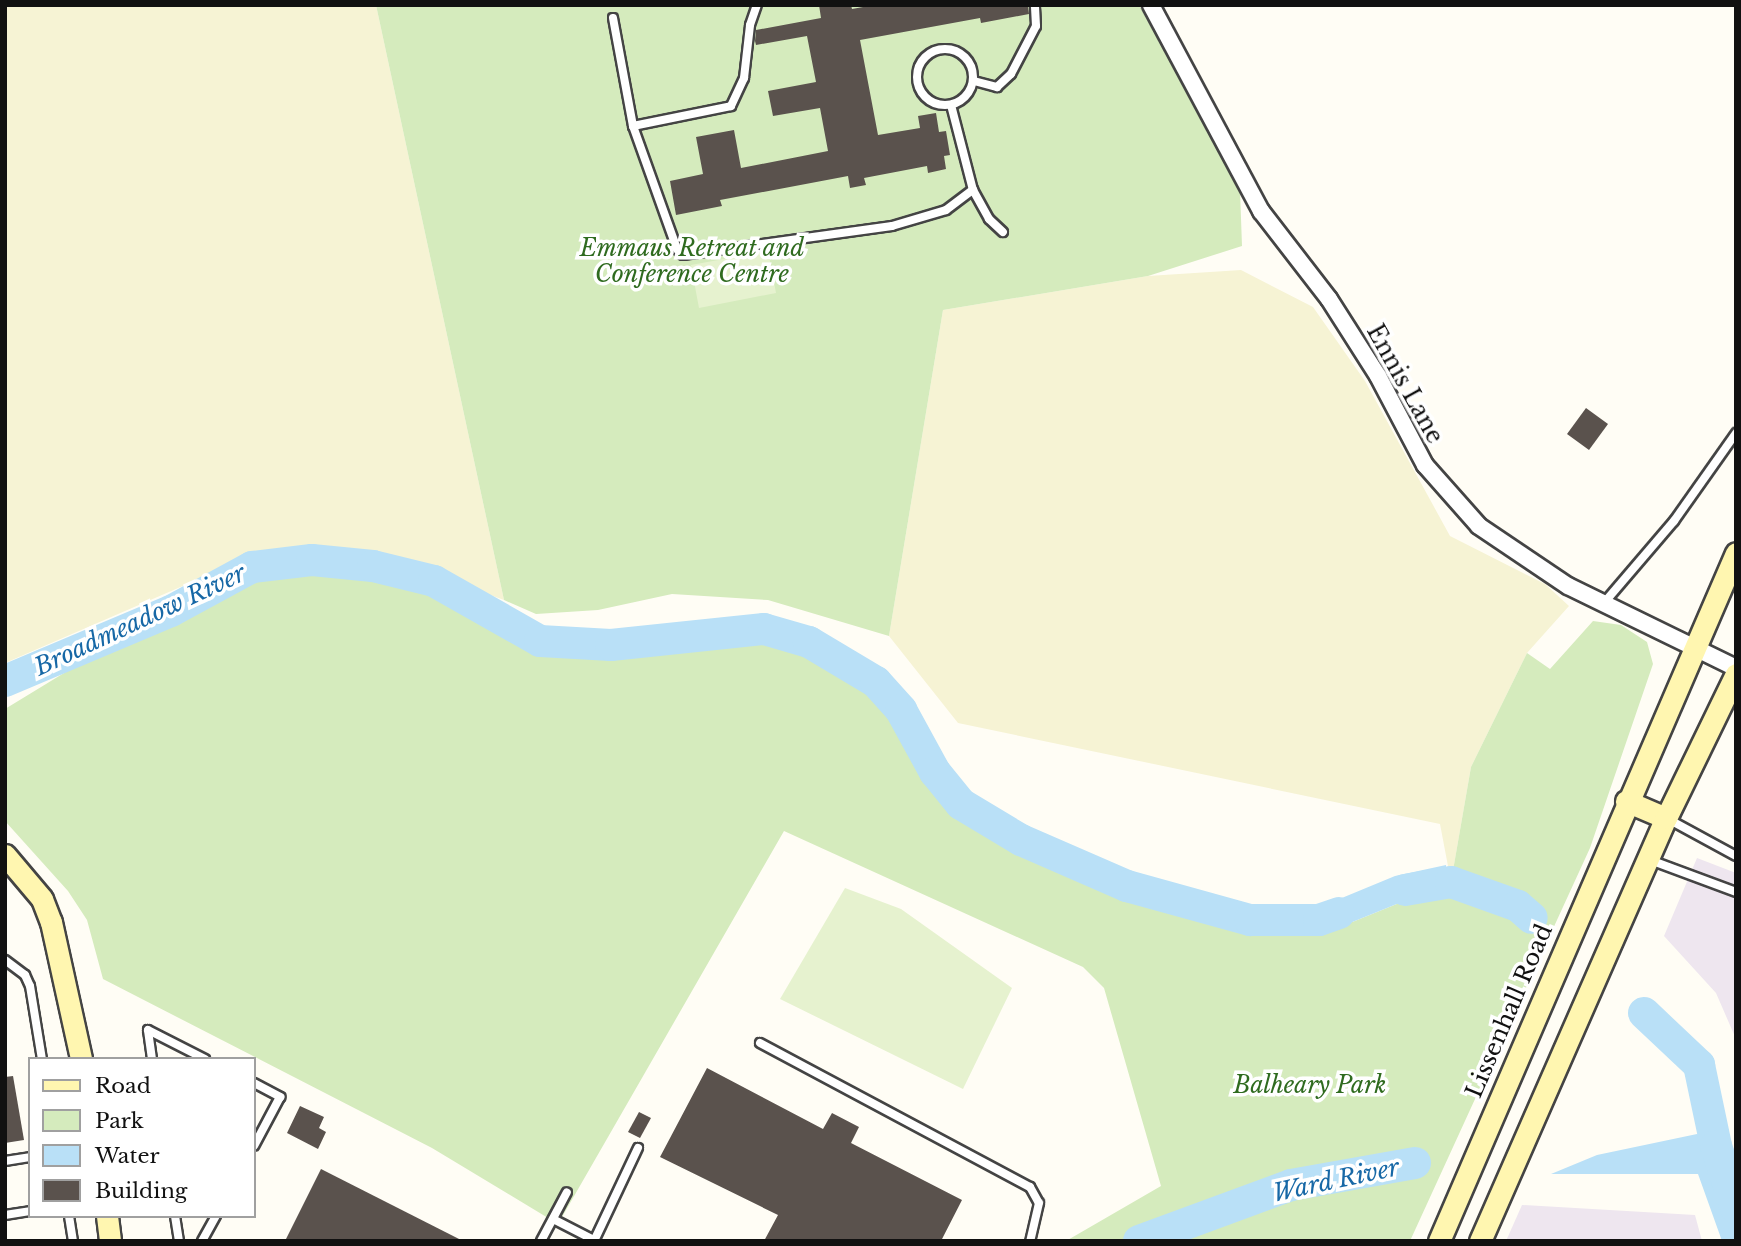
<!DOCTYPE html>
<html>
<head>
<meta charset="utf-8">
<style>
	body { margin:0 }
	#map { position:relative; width:1741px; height:1246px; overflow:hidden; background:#fffdf5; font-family:"Libre Baskerville",serif }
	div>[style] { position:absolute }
	.industrial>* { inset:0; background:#eee6ef }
	.farmland>* { inset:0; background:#f6f3d4 }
	.green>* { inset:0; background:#d5ebbd }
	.pitch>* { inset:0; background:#e6f2cf }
	.water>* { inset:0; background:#b9e0f7 }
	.river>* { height:32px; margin:-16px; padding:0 16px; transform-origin:16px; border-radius:16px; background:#b9e0f7 }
	.building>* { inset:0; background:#5a524d }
	.roads { filter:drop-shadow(2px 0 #444) drop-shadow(-2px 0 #444) drop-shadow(0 2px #444) drop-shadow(0 -2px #444) }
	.lane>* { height:8px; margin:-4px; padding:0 4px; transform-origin:4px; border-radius:4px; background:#fff }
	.lane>.ring { margin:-4px; padding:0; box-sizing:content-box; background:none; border:8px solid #fff; border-radius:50% }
	.street>* { height:16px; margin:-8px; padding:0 8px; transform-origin:8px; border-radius:8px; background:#fff }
	.secondary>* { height:21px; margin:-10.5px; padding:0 10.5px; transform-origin:10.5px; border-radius:10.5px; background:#fff6b0 }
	span { translate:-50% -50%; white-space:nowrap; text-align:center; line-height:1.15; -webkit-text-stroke:7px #fff; paint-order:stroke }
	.park-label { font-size:23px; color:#2f6b1f; font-style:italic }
	.street-label { font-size:23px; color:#111 }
	.water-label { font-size:24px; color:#1768a6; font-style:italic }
	.frame { position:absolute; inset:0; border:7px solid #111; pointer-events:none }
	.legend { position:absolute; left:28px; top:1057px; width:228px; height:161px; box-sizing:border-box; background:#fff; border:2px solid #a0a0a0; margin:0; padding:9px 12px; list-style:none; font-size:21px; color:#111 }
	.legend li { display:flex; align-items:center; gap:14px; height:35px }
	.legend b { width:35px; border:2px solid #a0a0a0 }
</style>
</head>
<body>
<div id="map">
	<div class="industrial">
		<i style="clip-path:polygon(1697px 858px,1736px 873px,1736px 1039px,1716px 993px,1664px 936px)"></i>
		<i style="clip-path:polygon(1522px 1205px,1695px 1215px,1702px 1241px,1506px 1241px)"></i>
	</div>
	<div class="farmland">
		<i style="clip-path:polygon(5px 5px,376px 5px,504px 600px,422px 570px,353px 555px,280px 556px,222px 569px,5px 663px)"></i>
		<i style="clip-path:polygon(1241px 270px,1313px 307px,1365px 381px,1450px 536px,1545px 584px,1569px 606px,1527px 653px,1471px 767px,1451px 882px,1440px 824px,958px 723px,889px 636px,943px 310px,1148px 276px)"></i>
	</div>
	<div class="green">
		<i style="clip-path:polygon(376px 5px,1139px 5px,1240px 190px,1242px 246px,1148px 276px,943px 310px,889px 636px,768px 600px,672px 594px,598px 610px,536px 614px,504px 600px)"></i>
		<i style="clip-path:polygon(295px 571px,363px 573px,403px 580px,467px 605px,507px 634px,539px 646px,589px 654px,750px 633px,829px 662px,854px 676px,904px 736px,928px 779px,952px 808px,1006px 844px,1137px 897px,1276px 931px,1340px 927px,1451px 882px,1471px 767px,1527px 653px,1550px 669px,1593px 621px,1621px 625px,1647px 642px,1653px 664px,1590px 848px,1410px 1241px,1066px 1241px,1161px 1186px,1104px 988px,1083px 967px,784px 831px,558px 1224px,432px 1148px,103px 979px,87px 920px,68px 891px,5px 821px,5px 709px,87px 659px,239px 586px,264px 575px)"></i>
	</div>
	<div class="pitch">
		<i style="clip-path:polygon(768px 251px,776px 293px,699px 308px,691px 265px)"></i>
		<i style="clip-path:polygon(845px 888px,901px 909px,1012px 988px,963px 1089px,780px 999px)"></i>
	</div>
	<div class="water">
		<i style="clip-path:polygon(1446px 865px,1446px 884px,1340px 927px,1297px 930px,1299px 910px,1320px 907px,1395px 876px)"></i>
		<i style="clip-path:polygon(1697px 1134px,1729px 1141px,1736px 1153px,1736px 1241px,1722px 1241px,1698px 1174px,1551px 1174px,1597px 1155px)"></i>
	</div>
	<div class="river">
		<i style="left:5px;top:681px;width:180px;rotate:-22.9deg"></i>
		<i style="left:171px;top:611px;width:92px;rotate:-28.5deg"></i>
		<i style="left:252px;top:567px;width:60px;rotate:-6.7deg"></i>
		<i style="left:312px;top:560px;width:61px;rotate:5.6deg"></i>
		<i style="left:373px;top:566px;width:63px;rotate:13.8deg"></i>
		<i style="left:434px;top:581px;width:122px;rotate:29.5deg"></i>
		<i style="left:540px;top:641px;width:71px;rotate:3.2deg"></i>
		<i style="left:611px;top:645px;width:154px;rotate:-6deg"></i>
		<i style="left:764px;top:629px;width:47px;rotate:16.1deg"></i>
		<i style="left:809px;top:642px;width:78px;rotate:30.8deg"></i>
		<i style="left:876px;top:682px;width:38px;rotate:48deg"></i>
		<i style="left:901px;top:710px;width:71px;rotate:61.3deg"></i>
		<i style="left:935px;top:772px;width:41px;rotate:50.9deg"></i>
		<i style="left:961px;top:804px;width:70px;rotate:31deg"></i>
		<i style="left:1021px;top:840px;width:116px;rotate:23.5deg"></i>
		<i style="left:1127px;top:886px;width:128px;rotate:15.5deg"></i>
		<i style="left:1250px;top:920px;width:69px"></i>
		<i style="left:1319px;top:920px;width:21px;rotate:-19deg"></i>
		<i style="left:1405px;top:890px;width:47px;rotate:-9.9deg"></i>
		<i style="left:1451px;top:882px;width:71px;rotate:19.7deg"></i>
		<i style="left:1518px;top:906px;width:18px;rotate:41deg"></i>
		<i style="left:1644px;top:1013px;width:76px;rotate:43.4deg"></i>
		<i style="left:1699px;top:1065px;width:83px;rotate:78.1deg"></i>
		<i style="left:1716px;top:1146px;width:65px;rotate:72.1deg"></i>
		<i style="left:1139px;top:1241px;width:162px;rotate:-20.2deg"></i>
		<i style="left:1291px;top:1185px;width:126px;rotate:-10.1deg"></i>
	</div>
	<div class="building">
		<i style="clip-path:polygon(819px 5px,851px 5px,852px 9px,874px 5px,1028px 5px,1029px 14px,981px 23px,980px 18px,860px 40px,878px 135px,920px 128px,918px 116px,936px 113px,939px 132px,946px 131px,950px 155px,944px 156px,946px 169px,928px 173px,927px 166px,864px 178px,866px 185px,850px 188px,848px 176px,720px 200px,722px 206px,676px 215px,670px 181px,703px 174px,696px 137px,734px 130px,741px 168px,828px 151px,820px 108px,773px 116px,768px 91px,816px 82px,807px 36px,756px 45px,755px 41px,756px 30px,821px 18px)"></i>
		<i style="clip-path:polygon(1586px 408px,1608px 424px,1589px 450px,1567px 434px)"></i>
		<i style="clip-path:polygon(707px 1068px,823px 1129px,832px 1113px,859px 1127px,851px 1143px,962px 1200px,941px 1241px,764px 1241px,778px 1215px,660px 1157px)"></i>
		<i style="clip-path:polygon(13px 1076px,24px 1140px,5px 1143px,5px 1077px)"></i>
		<i style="clip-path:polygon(300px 1106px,324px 1117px,319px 1128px,326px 1132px,318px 1149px,287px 1133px)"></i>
		<i style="clip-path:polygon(639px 1112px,651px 1118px,640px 1138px,628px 1132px)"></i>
		<i style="clip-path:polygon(321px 1169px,463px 1241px,285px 1241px)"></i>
	</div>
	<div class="roads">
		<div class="lane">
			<i style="left:613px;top:18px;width:110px;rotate:79.5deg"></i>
			<i style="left:633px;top:126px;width:131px;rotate:70.3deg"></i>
			<i style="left:677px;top:249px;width:8px;rotate:45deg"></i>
			<i style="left:683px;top:255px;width:211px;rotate:-7.9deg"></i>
			<i style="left:892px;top:226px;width:56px;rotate:-16.5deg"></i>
			<i style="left:946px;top:210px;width:34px;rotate:-37deg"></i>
			<i class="ring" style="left:917px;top:49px;width:48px;height:48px"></i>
			<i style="left:974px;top:81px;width:24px;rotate:15deg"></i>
			<i style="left:997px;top:87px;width:19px;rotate:-43deg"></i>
			<i style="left:1011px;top:74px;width:54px;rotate:-62.5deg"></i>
			<i style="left:1036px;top:26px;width:21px;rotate:-93deg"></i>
			<i style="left:951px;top:105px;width:88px;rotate:75.5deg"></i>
			<i style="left:973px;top:190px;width:33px;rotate:61deg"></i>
			<i style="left:989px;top:219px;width:19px;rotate:43deg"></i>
			<i style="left:633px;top:126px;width:100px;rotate:-11.5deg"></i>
			<i style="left:731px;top:106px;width:31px;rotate:-65deg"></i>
			<i style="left:744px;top:78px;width:53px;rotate:-83.5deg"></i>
			<i style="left:750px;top:25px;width:21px;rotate:-71deg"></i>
			<i style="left:1603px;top:604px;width:109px;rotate:-49.5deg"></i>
			<i style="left:1674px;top:521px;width:108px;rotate:-54.8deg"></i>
			<i style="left:1668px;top:819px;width:77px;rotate:28.6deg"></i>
			<i style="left:1650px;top:860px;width:92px;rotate:20.4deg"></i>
			<i style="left:5px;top:960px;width:25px;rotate:37deg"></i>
			<i style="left:25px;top:975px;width:12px;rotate:66deg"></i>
			<i style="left:30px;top:986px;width:74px;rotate:80.7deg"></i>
			<i style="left:760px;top:1043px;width:306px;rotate:28.1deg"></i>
			<i style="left:1030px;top:1187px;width:18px;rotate:61deg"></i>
			<i style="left:1039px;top:1203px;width:39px;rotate:103deg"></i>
			<i style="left:152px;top:1059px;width:29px;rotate:-98deg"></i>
			<i style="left:148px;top:1030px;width:64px;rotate:27deg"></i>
			<i style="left:254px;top:1083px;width:30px;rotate:28deg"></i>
			<i style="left:280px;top:1097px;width:55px;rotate:118deg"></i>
			<i style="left:5px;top:1161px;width:25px;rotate:-9deg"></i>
			<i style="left:5px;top:1215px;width:25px;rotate:-9deg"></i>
			<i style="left:69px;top:1216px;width:25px;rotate:81deg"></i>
			<i style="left:175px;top:1216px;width:25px;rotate:81deg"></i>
			<i style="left:553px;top:1219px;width:46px;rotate:27.1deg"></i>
			<i style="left:202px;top:1241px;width:29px;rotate:-61deg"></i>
			<i style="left:541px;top:1241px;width:55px;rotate:-62deg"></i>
			<i style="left:594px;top:1241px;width:103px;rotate:-64.7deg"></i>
		</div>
		<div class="street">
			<i style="left:1151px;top:5px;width:234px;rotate:61.9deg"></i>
			<i style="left:1261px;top:211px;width:111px;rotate:52.3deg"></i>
			<i style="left:1329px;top:299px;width:91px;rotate:57.5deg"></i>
			<i style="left:1378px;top:376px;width:101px;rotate:62.2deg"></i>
			<i style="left:1425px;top:465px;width:81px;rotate:48.5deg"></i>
			<i style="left:1479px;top:526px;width:107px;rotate:34deg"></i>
			<i style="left:1568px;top:586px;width:187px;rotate:26deg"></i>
		</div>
		<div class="secondary">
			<i style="left:1626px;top:801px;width:43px;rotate:23deg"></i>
			<i style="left:5px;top:855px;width:57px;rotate:49.9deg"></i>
			<i style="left:42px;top:899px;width:25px;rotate:69deg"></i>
			<i style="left:51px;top:922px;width:140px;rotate:77.6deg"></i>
			<i style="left:107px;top:1216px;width:25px;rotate:83deg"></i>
			<i style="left:1439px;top:1241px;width:749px;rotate:-66.65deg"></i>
			<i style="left:1480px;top:1241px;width:462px;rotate:-66.3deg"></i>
			<i style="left:1666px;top:818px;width:160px;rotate:-64.1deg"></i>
		</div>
	</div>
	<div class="park-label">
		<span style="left:692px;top:261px">Emmaus Retreat and<br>Conference Centre</span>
		<span style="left:1310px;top:1085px">Balheary Park</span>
	</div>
	<div class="street-label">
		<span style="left:1405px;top:384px;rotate:61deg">Ennis Lane</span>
		<span style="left:1509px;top:1011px;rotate:-67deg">Lissenhall Road</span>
	</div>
	<div class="water-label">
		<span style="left:140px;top:620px;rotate:-25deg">Broadmeadow River</span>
		<span style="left:1336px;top:1180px;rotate:-12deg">Ward River</span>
	</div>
	<div class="frame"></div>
	<ul class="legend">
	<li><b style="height:9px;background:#fff6b0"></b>Road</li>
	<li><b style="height:19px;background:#d5ebbd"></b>Park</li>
	<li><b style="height:19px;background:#b9e0f7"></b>Water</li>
	<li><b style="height:19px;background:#5a524d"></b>Building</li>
	</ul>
</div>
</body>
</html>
